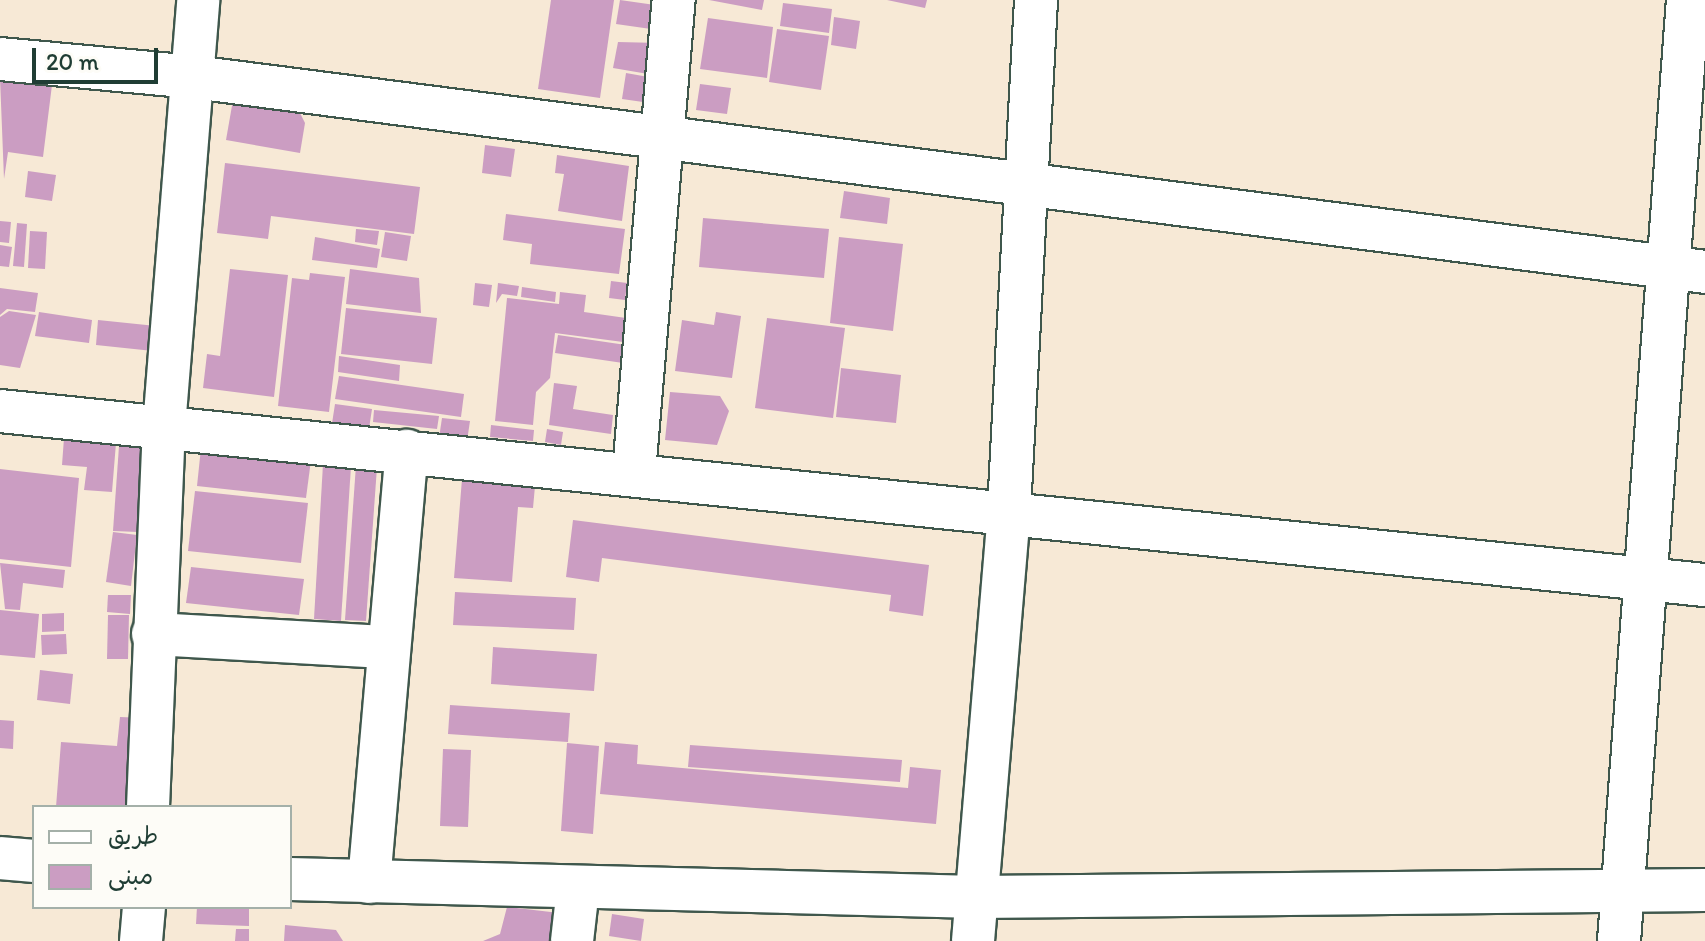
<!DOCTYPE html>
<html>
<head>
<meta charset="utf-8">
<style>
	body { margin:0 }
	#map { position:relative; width:1705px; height:941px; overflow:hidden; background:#f7e9d6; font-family:Itim,"Playpen Sans Arabic",sans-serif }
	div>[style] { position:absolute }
	.building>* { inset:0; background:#cb9dc2 }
	.roads { filter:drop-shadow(2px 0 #3f574c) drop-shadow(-2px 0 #3f574c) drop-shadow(0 2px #3f574c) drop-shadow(0 -2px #3f574c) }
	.street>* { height:42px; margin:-21px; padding:0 21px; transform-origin:21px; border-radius:21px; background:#fff }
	span { translate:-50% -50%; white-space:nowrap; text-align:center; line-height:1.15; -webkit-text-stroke:6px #fdfcf7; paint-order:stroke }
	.legend { position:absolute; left:32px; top:805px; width:260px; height:104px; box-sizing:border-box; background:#fdfcf7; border:2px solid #a4b0a9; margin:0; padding:10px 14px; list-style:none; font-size:24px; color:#1f3d34 }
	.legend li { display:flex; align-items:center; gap:16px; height:40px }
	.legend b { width:40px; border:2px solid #a4b0a9 }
	.scale { position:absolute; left:32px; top:48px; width:126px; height:36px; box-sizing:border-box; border:4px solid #1f3d34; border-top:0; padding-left:10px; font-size:24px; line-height:28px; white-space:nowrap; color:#1f3d34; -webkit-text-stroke:6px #fdfcf7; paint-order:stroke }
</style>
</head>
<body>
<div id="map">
	<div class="building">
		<i style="clip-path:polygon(551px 0,614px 0,600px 98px,538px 89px)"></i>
		<i style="clip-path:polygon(620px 0,662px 6px,658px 30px,616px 24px)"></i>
		<i style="clip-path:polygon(709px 0,764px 0,762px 10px)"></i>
		<i style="clip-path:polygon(887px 0,927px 0,925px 8px)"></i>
		<i style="clip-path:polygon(783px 3px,832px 9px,829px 33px,780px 26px)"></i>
		<i style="clip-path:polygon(834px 17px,860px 21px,856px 49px,831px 45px)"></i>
		<i style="clip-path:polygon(708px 18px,773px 27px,767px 78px,700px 69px)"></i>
		<i style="clip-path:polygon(777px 29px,829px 36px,821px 90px,769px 82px)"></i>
		<i style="clip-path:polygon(618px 42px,659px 43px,654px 75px,613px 68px)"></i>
		<i style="clip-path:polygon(626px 73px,654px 78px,650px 103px,622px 99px)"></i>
		<i style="clip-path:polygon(0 78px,52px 85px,43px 157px,8px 152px,4px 179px)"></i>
		<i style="clip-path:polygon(700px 84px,731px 88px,727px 114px,696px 110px)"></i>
		<i style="clip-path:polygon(233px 100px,299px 111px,305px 123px,300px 153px,226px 140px)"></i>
		<i style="clip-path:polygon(485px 145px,515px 149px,511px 177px,482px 173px)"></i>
		<i style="clip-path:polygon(557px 155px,629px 166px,622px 221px,558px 211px,564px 174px,555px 173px)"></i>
		<i style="clip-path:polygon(225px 163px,420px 187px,414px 234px,271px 216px,268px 239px,217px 233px)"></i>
		<i style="clip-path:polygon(28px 171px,56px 175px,52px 201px,25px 197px)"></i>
		<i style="clip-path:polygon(844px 191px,890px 198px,887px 224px,840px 218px)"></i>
		<i style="clip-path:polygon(506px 214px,625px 229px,619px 274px,530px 264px,532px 244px,503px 240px)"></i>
		<i style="clip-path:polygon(703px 218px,829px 229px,824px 278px,699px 267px)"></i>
		<i style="clip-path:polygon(0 221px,11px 222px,9px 243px,0 242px)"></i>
		<i style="clip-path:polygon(17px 223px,27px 224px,24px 267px,13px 266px)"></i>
		<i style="clip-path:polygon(356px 229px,379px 231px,377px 245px,355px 242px)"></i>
		<i style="clip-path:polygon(30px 231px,47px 232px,45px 269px,28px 268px)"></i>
		<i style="clip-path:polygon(385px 232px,411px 236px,407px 261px,381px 257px)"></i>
		<i style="clip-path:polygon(315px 237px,380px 249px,377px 268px,312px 260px)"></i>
		<i style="clip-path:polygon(839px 237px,903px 244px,893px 331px,830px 323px)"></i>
		<i style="clip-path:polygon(0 245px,12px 247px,9px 267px,0 266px)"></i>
		<i style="clip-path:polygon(230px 269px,288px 275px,274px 397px,203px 388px,207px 354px,220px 356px)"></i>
		<i style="clip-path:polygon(350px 269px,419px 278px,421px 313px,346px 304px)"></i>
		<i style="clip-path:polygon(310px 273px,345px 277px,329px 412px,278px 406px,292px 278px,309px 280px)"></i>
		<i style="clip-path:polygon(611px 281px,627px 283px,625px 300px,609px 298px)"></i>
		<i style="clip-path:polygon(475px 283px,492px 285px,489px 307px,473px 305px)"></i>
		<i style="clip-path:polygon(498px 283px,519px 286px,517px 296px,502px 294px,496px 303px)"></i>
		<i style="clip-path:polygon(522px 287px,556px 292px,555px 302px,521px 297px)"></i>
		<i style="clip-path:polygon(0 288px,38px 293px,35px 312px,7px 309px,0 315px)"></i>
		<i style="clip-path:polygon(560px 292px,586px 295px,584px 312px,626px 318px,623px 342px,555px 333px,550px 378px,536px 392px,533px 425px,495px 421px,507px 298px,559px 304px)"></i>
		<i style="clip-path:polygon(346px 308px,437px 318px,432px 364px,341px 354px)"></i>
		<i style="clip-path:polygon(9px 311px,36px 315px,20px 368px,0 365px,0 317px)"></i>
		<i style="clip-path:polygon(39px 312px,92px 320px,89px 343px,35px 336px)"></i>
		<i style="clip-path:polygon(716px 312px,741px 316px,732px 378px,675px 371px,682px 320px,714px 325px)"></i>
		<i style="clip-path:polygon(767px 318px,845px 328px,833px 418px,755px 408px)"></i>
		<i style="clip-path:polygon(98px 320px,156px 326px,153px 351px,96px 345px)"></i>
		<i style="clip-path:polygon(558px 335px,626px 345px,623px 363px,555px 353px)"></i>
		<i style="clip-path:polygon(339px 356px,400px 365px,399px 381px,338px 372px)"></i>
		<i style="clip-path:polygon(841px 368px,901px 375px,896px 423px,836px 417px)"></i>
		<i style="clip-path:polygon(339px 376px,464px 394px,461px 417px,335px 399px)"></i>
		<i style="clip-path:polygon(554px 383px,577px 386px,573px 409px,613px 415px,611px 434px,549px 425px)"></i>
		<i style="clip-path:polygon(670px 392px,720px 396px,729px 411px,717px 445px,665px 440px)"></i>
		<i style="clip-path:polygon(335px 404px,372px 409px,368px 435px,331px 430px)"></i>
		<i style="clip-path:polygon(374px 410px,439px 416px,437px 429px,373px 422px)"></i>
		<i style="clip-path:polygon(442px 418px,470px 421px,467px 441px,439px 438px)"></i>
		<i style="clip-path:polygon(491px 425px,534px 430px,533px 441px,490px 437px)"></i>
		<i style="clip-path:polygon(547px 429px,563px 432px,561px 445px,545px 442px)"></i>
		<i style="clip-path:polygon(64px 438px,116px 443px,112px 492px,84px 490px,87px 467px,62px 465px)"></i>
		<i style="clip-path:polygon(119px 446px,143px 448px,138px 532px,113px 531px)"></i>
		<i style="clip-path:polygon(201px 448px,311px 460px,306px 498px,197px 486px)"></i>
		<i style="clip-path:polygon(323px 464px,351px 466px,341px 621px,314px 619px)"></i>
		<i style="clip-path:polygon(356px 465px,377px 467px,366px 621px,345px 620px)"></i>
		<i style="clip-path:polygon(0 469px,79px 478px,71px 567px,0 559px)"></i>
		<i style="clip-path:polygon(462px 479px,535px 486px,533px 508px,518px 507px,512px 582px,454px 578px)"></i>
		<i style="clip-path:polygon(195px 491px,308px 503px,301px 563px,188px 551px)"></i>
		<i style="clip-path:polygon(573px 520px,929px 565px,923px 616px,889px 611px,891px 595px,602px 558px,599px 582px,566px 577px)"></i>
		<i style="clip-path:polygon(113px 532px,137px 535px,131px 586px,106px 582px)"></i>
		<i style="clip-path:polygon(0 563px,65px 570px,63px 588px,23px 583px,20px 610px,5px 609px)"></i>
		<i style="clip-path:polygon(191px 567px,304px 579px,299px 615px,186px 603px)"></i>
		<i style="clip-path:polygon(455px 592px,576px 598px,574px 630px,453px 625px)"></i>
		<i style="clip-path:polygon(108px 595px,131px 595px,130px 614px,107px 612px)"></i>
		<i style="clip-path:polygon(0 610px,39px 614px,35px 658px,0 655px)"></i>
		<i style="clip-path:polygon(64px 613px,64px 631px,42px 632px,42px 614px)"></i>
		<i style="clip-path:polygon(108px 615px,129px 615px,128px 659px,107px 659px)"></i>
		<i style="clip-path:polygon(66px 634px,67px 654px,42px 655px,41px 635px)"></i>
		<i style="clip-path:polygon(493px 647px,597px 654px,594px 691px,491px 684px)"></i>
		<i style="clip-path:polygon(40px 670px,73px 674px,70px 704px,37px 700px)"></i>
		<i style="clip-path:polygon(450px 705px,570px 713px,568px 742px,448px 734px)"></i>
		<i style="clip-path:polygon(120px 717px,146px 718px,142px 807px,56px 807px,61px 742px,117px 746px)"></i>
		<i style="clip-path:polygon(0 720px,14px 721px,13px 749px,0 748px)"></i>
		<i style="clip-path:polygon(605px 742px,638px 745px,637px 764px,908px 788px,910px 767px,941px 770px,936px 824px,600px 794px)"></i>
		<i style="clip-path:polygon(567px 743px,599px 746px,593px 834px,561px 831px)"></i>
		<i style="clip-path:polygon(690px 745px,902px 760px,900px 782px,688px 767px)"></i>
		<i style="clip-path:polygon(443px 749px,471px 750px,468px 827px,440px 826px)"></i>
		<i style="clip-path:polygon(197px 907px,249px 907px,249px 926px,196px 924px)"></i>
		<i style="clip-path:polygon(507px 907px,568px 914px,565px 941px,483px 941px,500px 934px)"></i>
		<i style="clip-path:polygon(612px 914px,644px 919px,641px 941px,609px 936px)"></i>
		<i style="clip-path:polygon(285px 925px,336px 930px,343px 941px,284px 941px)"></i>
		<i style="clip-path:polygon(236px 929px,249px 929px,249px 941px,235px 941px)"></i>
	</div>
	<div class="roads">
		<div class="street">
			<i style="left:0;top:59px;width:195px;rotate:5.3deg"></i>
			<i style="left:194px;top:77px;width:1524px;rotate:7.35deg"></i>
			<i style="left:0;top:411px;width:1714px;rotate:5.83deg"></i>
			<i style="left:634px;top:472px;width:474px;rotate:-85.2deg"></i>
			<i style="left:153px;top:634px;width:233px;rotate:3.2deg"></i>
			<i style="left:148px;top:807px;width:380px;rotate:-87.6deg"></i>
			<i style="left:164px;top:427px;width:428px;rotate:-85.4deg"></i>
			<i style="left:0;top:858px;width:34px;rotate:5deg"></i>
			<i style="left:290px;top:879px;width:686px;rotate:1.5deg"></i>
			<i style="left:976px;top:897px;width:729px;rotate:-0.55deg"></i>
			<i style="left:369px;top:882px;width:433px;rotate:-85deg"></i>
			<i style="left:141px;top:941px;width:34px;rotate:-85deg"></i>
			<i style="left:572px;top:941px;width:53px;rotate:-83.5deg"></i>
			<i style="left:973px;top:941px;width:433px;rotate:-85.2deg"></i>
			<i style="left:1009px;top:510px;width:511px;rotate:-86.97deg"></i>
			<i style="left:1619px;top:941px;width:944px;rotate:-85.81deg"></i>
		</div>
	</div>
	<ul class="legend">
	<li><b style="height:10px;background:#fff"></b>طريق</li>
	<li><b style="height:22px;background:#cb9dc2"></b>مبنى</li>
	</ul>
	<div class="scale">20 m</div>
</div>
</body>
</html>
